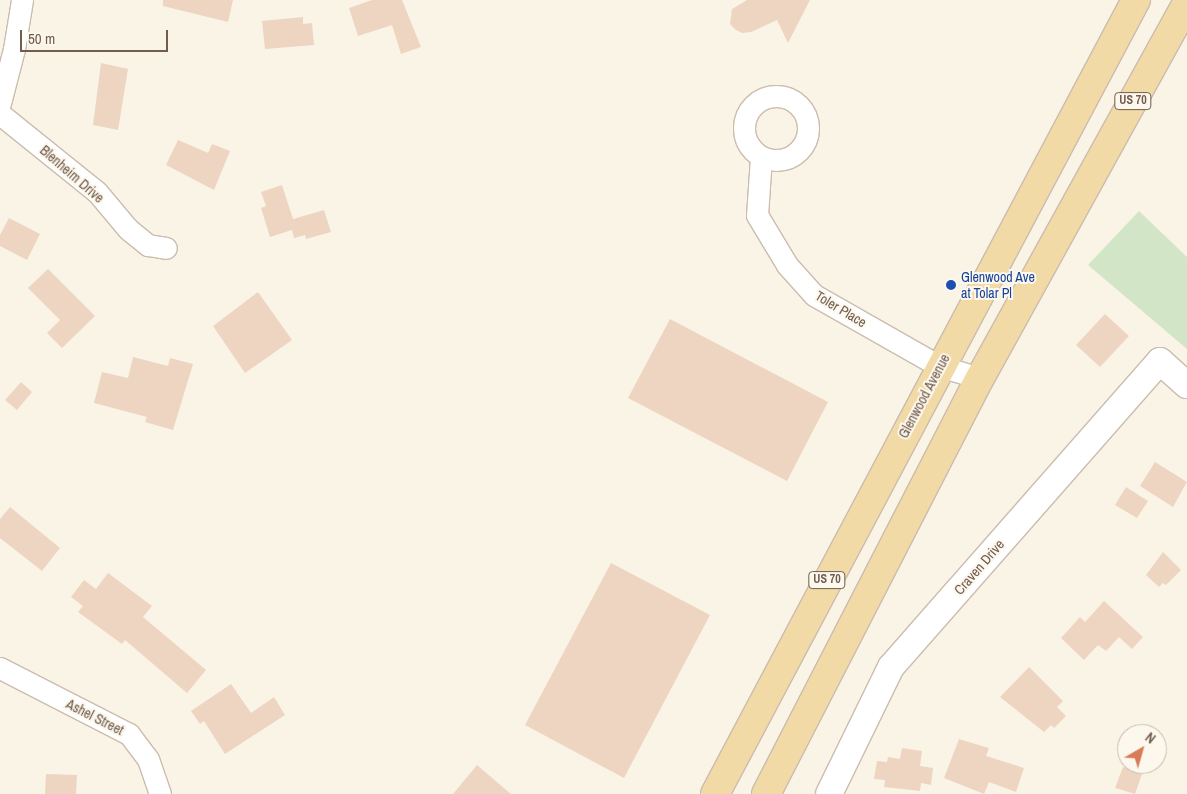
<!DOCTYPE html>
<html>
<head>
<meta charset="utf-8">
<style>
	body { margin:0 }
	#map { position:relative; width:1187px; height:794px; overflow:hidden; background:#faf4e7; font-family:"Archivo Narrow",sans-serif }
	div>[style] { position:absolute }
	.green>* { inset:0; background:#d2e6c7 }
	.building>* { inset:0; background:#edd5c1 }
	.roads { filter:drop-shadow(1px 0 #cbbcae) drop-shadow(-1px 0 #cbbcae) drop-shadow(0 1px #cbbcae) drop-shadow(0 -1px #cbbcae) }
	.minor>* { height:21px; margin:-10.5px; padding:0 10.5px; transform-origin:10.5px; border-radius:10.5px; background:#fff }
	.minor>.ring { margin:-10.5px; padding:0; box-sizing:content-box; background:none; border:21px solid #fff; border-radius:50% }
	.tertiary>* { height:26px; margin:-13px; padding:0 13px; transform-origin:13px; border-radius:13px; background:#fff }
	.primary>* { height:28px; margin:-14px; padding:0 14px; transform-origin:14px; border-radius:14px; background:#f2daa6 }
	.dots>* { width:14px; height:14px; translate:-50% -50%; box-sizing:border-box; border:2px solid #fdf8ed; border-radius:50% }
	span { translate:-50% -50%; white-space:nowrap; text-align:center; line-height:1.15; -webkit-text-stroke:4px #fdf8ed; paint-order:stroke }
	.shield-label span { padding:1px 4px; background:#fdf8ed; border:1px solid; border-radius:4px; -webkit-text-stroke-width:0 }
	.shield-label { font-size:12px; color:#715c4e; font-weight:700 }
	.street-label { font-size:14px; color:#715c4e }
	.transit-label { font-size:14px; color:#164399 }
	.left { translate:0 -50%; text-align:left }
	.north { position:absolute; left:1117px; top:724px; width:50px; height:50px; box-sizing:border-box; background:#fdf8ed; border:1px solid #c5baad; border-radius:50%; rotate:38deg; font-size:14px; font-weight:700; line-height:20px; text-align:center; color:#715c4e }
	.north::after { content:''; display:block; margin:auto; width:18px; height:22px; background:#d87c58; clip-path:polygon(50% 0,100% 100%,50% 72%,0 100%) }
	.scale { position:absolute; left:20px; top:30px; width:148px; height:22px; box-sizing:border-box; border:2px solid #715c4e; border-top:0; padding-left:6px; font-size:15px; line-height:18px; white-space:nowrap; color:#715c4e; -webkit-text-stroke:4px #fdf8ed; paint-order:stroke }
</style>
</head>
<body>
<div id="map">
	<div class="green">
		<i style="clip-path:polygon(1139px 211px,1187px 257px,1187px 349px,1088px 265px)"></i>
	</div>
	<div class="building">
		<i style="clip-path:polygon(163px 0,233px 0,228px 22px,163px 6px)"></i>
		<i style="clip-path:polygon(372px 0,402px 0,421px 47px,401px 54px,392px 25px,358px 36px,349px 8px)"></i>
		<i style="clip-path:polygon(747px 0,810px 0,788px 43px,777px 20px,751px 32px,742px 33px,736px 30px,730px 24px,732px 9px)"></i>
		<i style="clip-path:polygon(303px 17px,303px 24px,312px 23px,314px 45px,265px 49px,262px 21px)"></i>
		<i style="clip-path:polygon(101px 63px,128px 69px,118px 130px,93px 125px)"></i>
		<i style="clip-path:polygon(178px 140px,208px 153px,212px 144px,230px 151px,214px 190px,166px 165px)"></i>
		<i style="clip-path:polygon(282px 185px,293px 219px,324px 210px,331px 232px,306px 239px,305px 235px,294px 238px,292px 230px,270px 237px,261px 208px,266px 206px,261px 192px)"></i>
		<i style="clip-path:polygon(9px 218px,40px 234px,27px 260px,0 246px,0 235px)"></i>
		<i style="clip-path:polygon(48px 269px,95px 316px,62px 348px,47px 333px,60px 320px,28px 288px)"></i>
		<i style="clip-path:polygon(258px 292px,292px 340px,245px 373px,213px 326px)"></i>
		<i style="clip-path:polygon(1105px 314px,1129px 336px,1100px 367px,1076px 345px)"></i>
		<i style="clip-path:polygon(670px 319px,828px 402px,787px 481px,628px 398px)"></i>
		<i style="clip-path:polygon(133px 357px,168px 366px,170px 358px,193px 364px,173px 430px,145px 422px,147px 417px,94px 403px,102px 372px,128px 378px)"></i>
		<i style="clip-path:polygon(21px 382px,32px 392px,17px 410px,5px 400px)"></i>
		<i style="clip-path:polygon(1155px 462px,1187px 482px,1173px 507px,1140px 486px)"></i>
		<i style="clip-path:polygon(1126px 487px,1148px 501px,1137px 518px,1115px 505px)"></i>
		<i style="clip-path:polygon(10px 507px,60px 548px,42px 571px,0 538px,0 519px)"></i>
		<i style="clip-path:polygon(1163px 552px,1181px 570px,1166px 585px,1163px 583px,1159px 587px,1146px 575px)"></i>
		<i style="clip-path:polygon(611px 563px,710px 615px,624px 778px,525px 725px)"></i>
		<i style="clip-path:polygon(108px 573px,152px 606px,143px 617px,206px 670px,187px 693px,125px 640px,122px 644px,78px 612px,83px 606px,71px 597px,84px 580px,96px 589px)"></i>
		<i style="clip-path:polygon(1104px 601px,1143px 637px,1132px 649px,1119px 637px,1106px 651px,1098px 645px,1084px 660px,1061px 638px,1080px 617px,1085px 622px)"></i>
		<i style="clip-path:polygon(1029px 667px,1063px 701px,1057px 707px,1066px 716px,1054px 728px,1051px 725px,1044px 732px,1000px 697px)"></i>
		<i style="clip-path:polygon(231px 684px,251px 713px,274px 697px,285px 715px,225px 754px,204px 721px,200px 724px,191px 711px)"></i>
		<i style="clip-path:polygon(959px 739px,989px 748px,986px 756px,1024px 768px,1016px 792px,989px 782px,984px 794px,944px 778px)"></i>
		<i style="clip-path:polygon(902px 748px,922px 751px,920px 766px,933px 768px,931px 785px,921px 783px,920px 791px,884px 787px,885px 780px,874px 779px,877px 761px,887px 762px,888px 757px,900px 759px)"></i>
		<i style="clip-path:polygon(477px 765px,511px 794px,453px 794px)"></i>
		<i style="clip-path:polygon(1123px 767px,1142px 774px,1135px 794px,1115px 788px)"></i>
		<i style="clip-path:polygon(46px 774px,77px 775px,76px 794px,45px 794px)"></i>
	</div>
	<div class="roads">
		<div class="minor">
			<i class="ring" style="left:744px;top:96px;width:43px;height:43px"></i>
			<i style="left:0;top:103px;width:56px;rotate:-75.5deg"></i>
			<i style="left:14px;top:49px;width:50px;rotate:-80.7deg"></i>
			<i style="left:0;top:114px;width:124px;rotate:38.8deg"></i>
			<i style="left:97px;top:192px;width:48px;rotate:50deg"></i>
			<i style="left:128px;top:229px;width:26px;rotate:39deg"></i>
			<i style="left:148px;top:245px;width:18px;rotate:9deg"></i>
			<i style="left:761px;top:157px;width:58px;rotate:93.9deg"></i>
			<i style="left:757px;top:215px;width:58px;rotate:59deg"></i>
			<i style="left:787px;top:265px;width:40px;rotate:48deg"></i>
			<i style="left:814px;top:295px;width:144px;rotate:29.6deg"></i>
			<i style="left:939px;top:366px;width:43px;rotate:16.3deg"></i>
			<i style="left:0;top:668px;width:145px;rotate:27.1deg"></i>
			<i style="left:129px;top:734px;width:31px;rotate:53deg"></i>
			<i style="left:148px;top:759px;width:37px;rotate:71deg"></i>
		</div>
		<div class="tertiary">
			<i style="left:829px;top:794px;width:141px;rotate:-64deg"></i>
			<i style="left:891px;top:667px;width:407px;rotate:-48.7deg"></i>
			<i style="left:1160px;top:361px;width:36px;rotate:42deg"></i>
		</div>
		<div class="primary">
			<i style="left:715px;top:794px;width:899px;rotate:-62.07deg"></i>
			<i style="left:766px;top:794px;width:468px;rotate:-62.8deg"></i>
			<i style="left:980px;top:378px;width:428px;rotate:-61.1deg"></i>
		</div>
	</div>
	<div class="dots">
		<i style="left:951px;top:285px;background:#1a4fb4"></i>
	</div>
	<div class="shield-label">
		<span style="left:1133px;top:101px">US 70</span>
		<span style="left:827px;top:580px">US 70</span>
	</div>
	<div class="street-label">
		<span style="left:72px;top:174px;rotate:41deg">Blenheim Drive</span>
		<span style="left:841px;top:309px;rotate:31deg">Toler Place</span>
		<span style="left:924px;top:396px;rotate:-62deg">Glenwood Avenue</span>
		<span style="left:979px;top:567px;rotate:-49deg">Craven Drive</span>
		<span style="left:95px;top:717px;rotate:27deg">Ashel Street</span>
	</div>
	<div class="transit-label">
		<span class="left" style="left:961px;top:285px">Glenwood Ave<br>at Tolar Pl</span>
	</div>
	<div class="north">N</div>
	<div class="scale">50 m</div>
</div>
</body>
</html>
